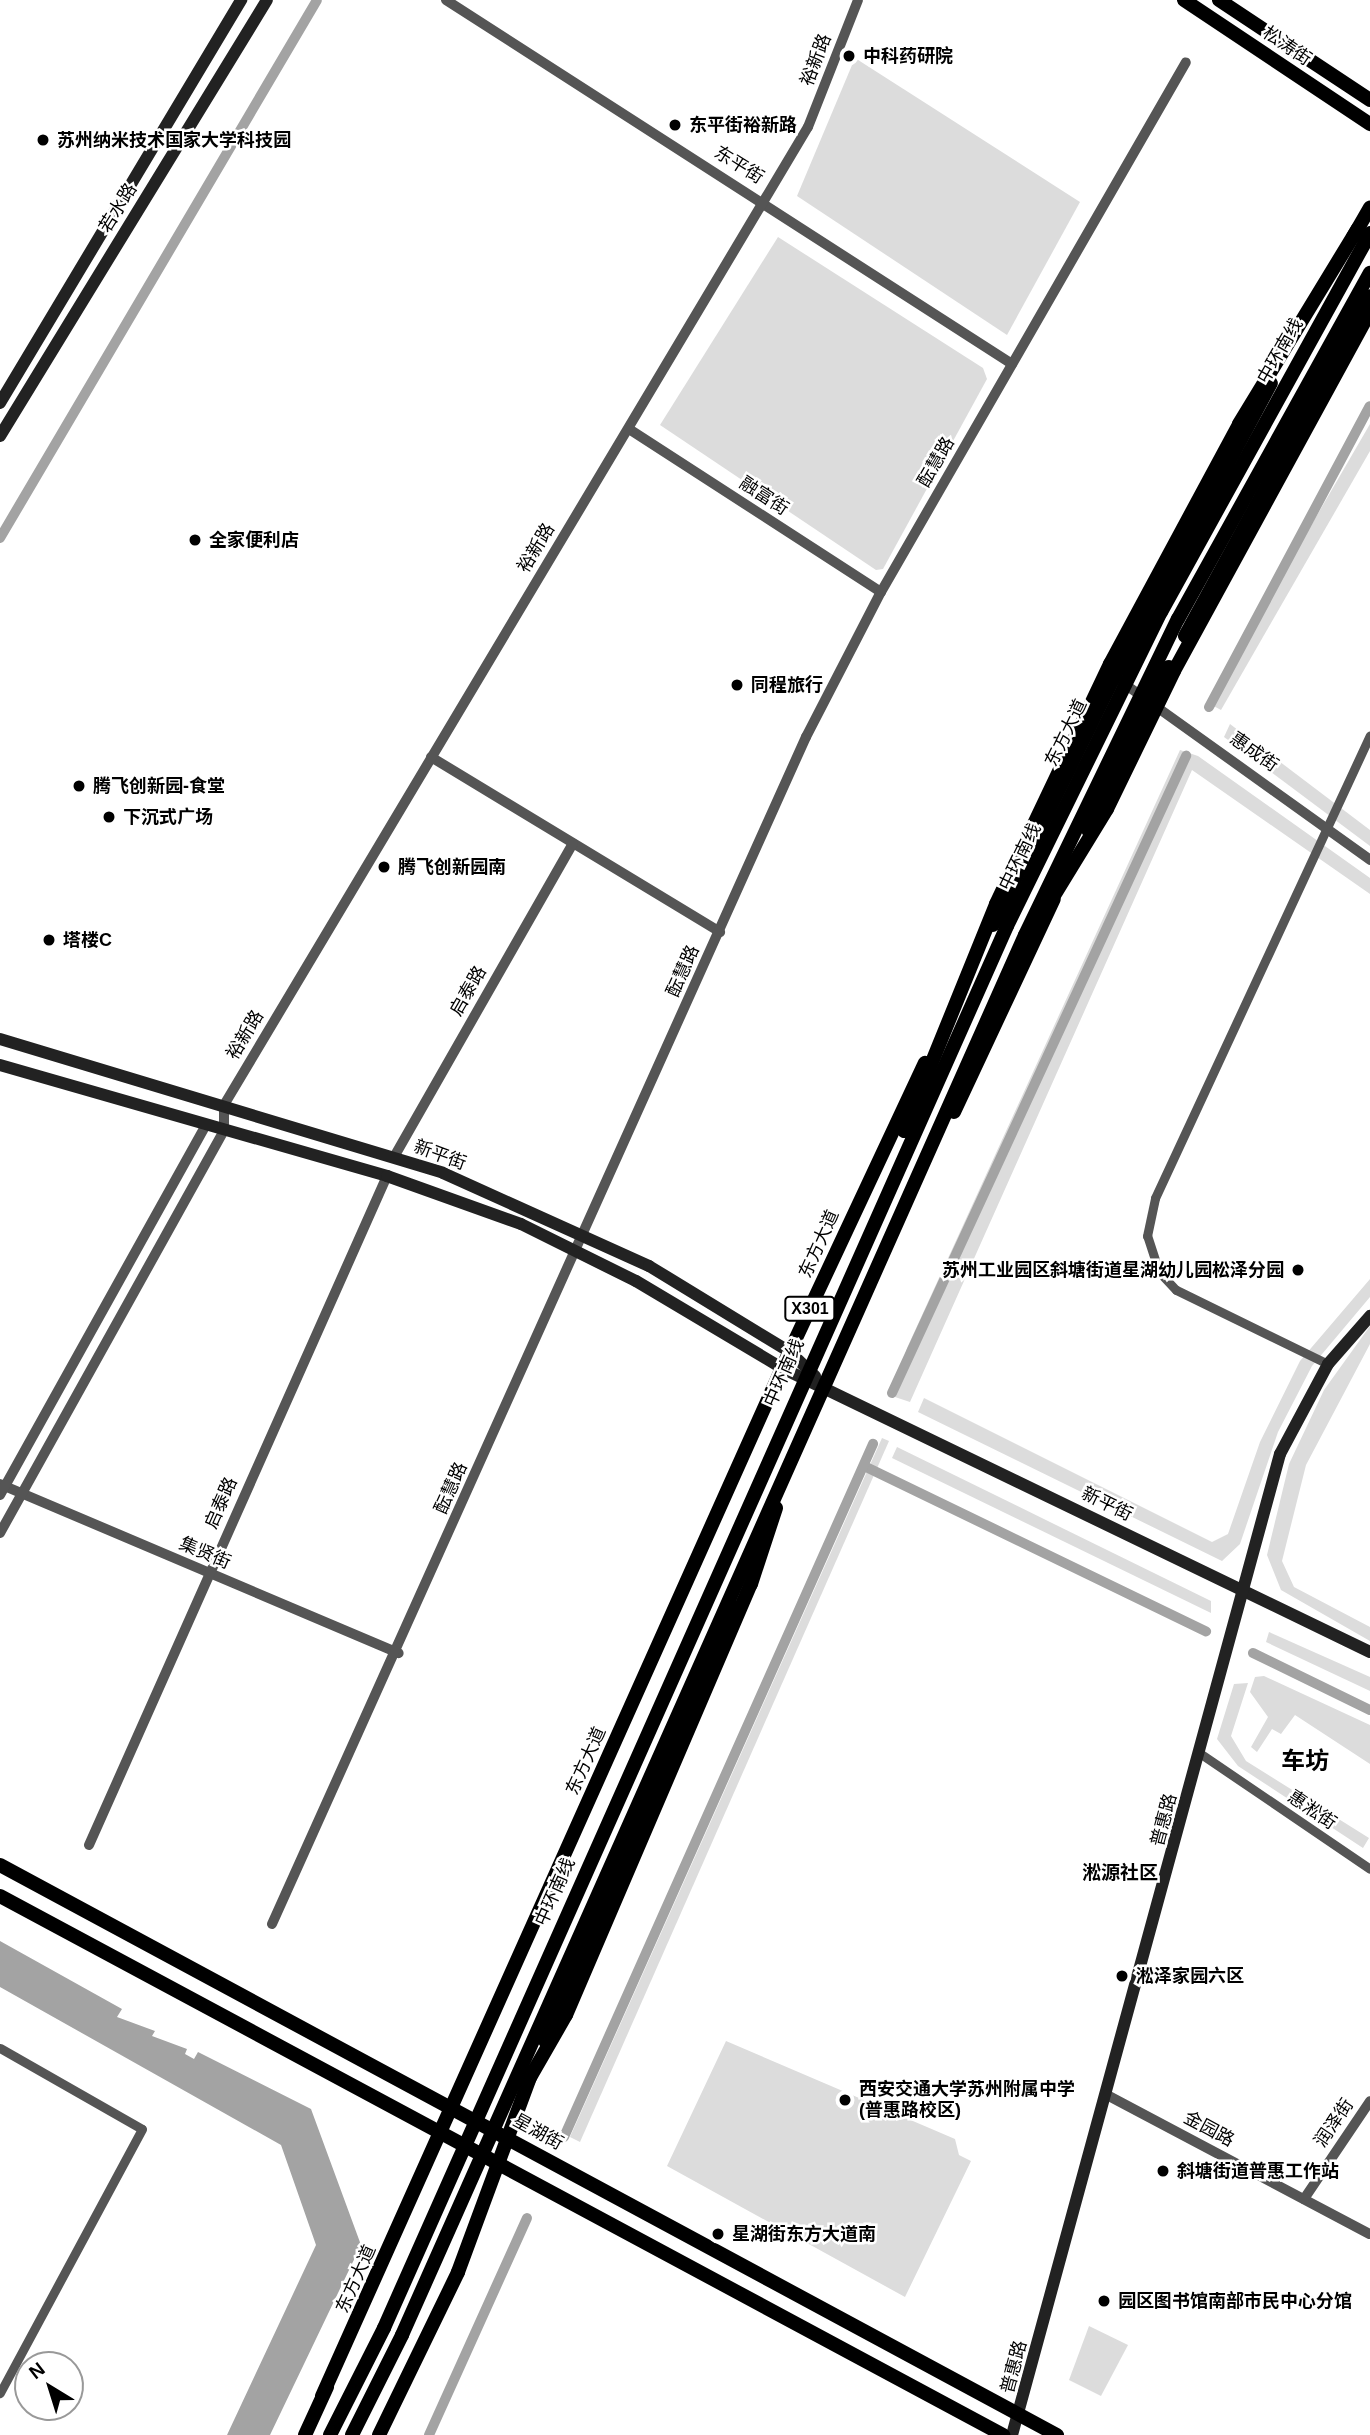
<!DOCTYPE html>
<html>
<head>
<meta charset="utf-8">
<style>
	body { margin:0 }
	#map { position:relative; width:1370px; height:2435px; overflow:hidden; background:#fff; font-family:Arial,"Noto Sans SC",sans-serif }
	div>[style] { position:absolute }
	.green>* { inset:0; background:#dcdcdc }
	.water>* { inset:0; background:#a3a3a3 }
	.canal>* { height:10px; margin:-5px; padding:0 5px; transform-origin:5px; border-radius:5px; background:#a3a3a3 }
	.minor>* { height:9px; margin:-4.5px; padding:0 4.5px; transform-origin:4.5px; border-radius:4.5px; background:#555 }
	.tertiary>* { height:10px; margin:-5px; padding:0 5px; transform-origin:5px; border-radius:5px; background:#555 }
	.secondary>* { height:12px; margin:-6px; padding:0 6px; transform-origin:6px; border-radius:6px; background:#222 }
	.primary>* { height:14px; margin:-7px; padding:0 7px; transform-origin:7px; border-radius:7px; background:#000 }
	.trunk>* { height:14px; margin:-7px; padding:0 7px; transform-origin:7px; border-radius:7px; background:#000 }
	.dots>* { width:19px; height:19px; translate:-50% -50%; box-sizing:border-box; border:4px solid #fff; border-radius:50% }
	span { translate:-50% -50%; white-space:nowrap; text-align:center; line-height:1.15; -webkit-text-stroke:5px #fff; paint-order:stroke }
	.shield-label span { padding:2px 5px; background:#fff; border:2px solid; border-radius:5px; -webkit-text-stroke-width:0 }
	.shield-label { font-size:16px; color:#000; font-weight:700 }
	.street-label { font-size:18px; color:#000 }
	.poi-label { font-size:18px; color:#000; font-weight:700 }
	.left { translate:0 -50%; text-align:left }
	.right { translate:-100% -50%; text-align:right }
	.neighbourhood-label { font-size:19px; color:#000; font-weight:700 }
	.district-label { font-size:24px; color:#000; font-weight:700 }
	.north { position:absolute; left:14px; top:2351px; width:70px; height:70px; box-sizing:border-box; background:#fff; border:2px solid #999; border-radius:50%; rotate:322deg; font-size:19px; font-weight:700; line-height:28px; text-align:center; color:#000 }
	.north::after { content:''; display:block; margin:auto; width:24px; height:32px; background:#000; clip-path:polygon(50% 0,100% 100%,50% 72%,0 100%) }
</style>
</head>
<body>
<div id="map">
	<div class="green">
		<i style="clip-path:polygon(855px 58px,1080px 202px,1007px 335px,797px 196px)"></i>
		<i style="clip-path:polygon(778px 237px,983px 368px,987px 379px,883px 569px,876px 570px,660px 425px)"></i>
		<i style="clip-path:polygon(1370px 424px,1370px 451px,1221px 710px,1208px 703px)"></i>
		<i style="clip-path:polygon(1230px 724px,1370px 830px,1370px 846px,1224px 737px)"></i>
		<i style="clip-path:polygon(1180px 750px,1198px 756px,1370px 878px,1370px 894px,1192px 770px,910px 1402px,892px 1396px,907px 1348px)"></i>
		<i style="clip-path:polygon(1370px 1279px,1370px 1297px,1312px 1366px,1278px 1432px,1240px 1544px,1222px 1561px,918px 1412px,924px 1398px,1212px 1542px,1228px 1534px,1260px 1442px,1300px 1361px)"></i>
		<i style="clip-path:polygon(1370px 1326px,1370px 1344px,1306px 1465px,1282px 1561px,1294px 1587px,1370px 1627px,1370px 1641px,1281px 1590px,1267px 1555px,1289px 1464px,1324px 1390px)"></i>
		<i style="clip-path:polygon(882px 1438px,889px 1441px,580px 2142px,570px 2137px)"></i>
		<i style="clip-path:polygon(897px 1447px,1211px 1601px,1211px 1613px,892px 1458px)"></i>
		<i style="clip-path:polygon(1269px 1632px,1370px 1677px,1370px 1691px,1266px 1642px)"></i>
		<i style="clip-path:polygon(1264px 1676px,1370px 1725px,1370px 1764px,1295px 1715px,1281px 1734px,1272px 1729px,1257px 1752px,1251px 1747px,1268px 1717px,1250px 1692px,1255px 1677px)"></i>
		<i style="clip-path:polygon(1248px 1683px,1231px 1736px,1246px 1761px,1369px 1838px,1363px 1848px,1238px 1766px,1217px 1739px,1234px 1684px)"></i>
		<i style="clip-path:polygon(726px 2041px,955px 2139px,959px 2155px,971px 2161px,905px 2297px,667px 2166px)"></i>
		<i style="clip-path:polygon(1089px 2326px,1128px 2345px,1101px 2396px,1069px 2380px)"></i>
	</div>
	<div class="water">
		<i style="clip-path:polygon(0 1941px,122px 2009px,117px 2017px,155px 2031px,152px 2036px,187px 2049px,185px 2054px,194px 2059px,198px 2052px,311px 2109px,361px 2245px,270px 2435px,227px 2435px,316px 2245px,281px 2145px,0 1987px)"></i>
	</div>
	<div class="canal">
		<i style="left:0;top:538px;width:624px;rotate:-59.49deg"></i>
		<i style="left:1209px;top:707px;width:341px;rotate:-61.9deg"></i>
		<i style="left:892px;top:1393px;width:702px;rotate:-65.22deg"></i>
		<i style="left:864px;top:1466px;width:380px;rotate:25.8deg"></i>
		<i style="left:1253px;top:1653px;width:130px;rotate:26deg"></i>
		<i style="left:564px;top:2137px;width:759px;rotate:-65.97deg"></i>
		<i style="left:429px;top:2435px;width:238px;rotate:-65.7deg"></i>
	</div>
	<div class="minor">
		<i style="left:1328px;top:1364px;width:169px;rotate:-154deg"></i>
		<i style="left:1176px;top:1290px;width:25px;rotate:-133deg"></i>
		<i style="left:1159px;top:1272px;width:38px;rotate:-108deg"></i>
		<i style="left:1147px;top:1236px;width:39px;rotate:-78deg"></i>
		<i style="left:1155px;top:1198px;width:510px;rotate:-65.09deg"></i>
		<i style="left:1201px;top:1754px;width:204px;rotate:34.2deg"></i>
		<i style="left:0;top:2048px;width:163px;rotate:29.7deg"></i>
		<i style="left:142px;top:2129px;width:300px;rotate:118.3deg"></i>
	</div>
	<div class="tertiary">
		<i style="left:446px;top:0;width:673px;rotate:32.75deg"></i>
		<i style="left:629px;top:429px;width:300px;rotate:32.9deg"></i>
		<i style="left:1119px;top:680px;width:309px;rotate:35.6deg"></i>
		<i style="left:431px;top:757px;width:338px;rotate:31.2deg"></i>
		<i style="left:394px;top:1157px;width:361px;rotate:-60.3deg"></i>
		<i style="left:0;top:1484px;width:433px;rotate:23deg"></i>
		<i style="left:0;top:1495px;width:423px;rotate:-60.9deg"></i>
		<i style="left:0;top:1533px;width:461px;rotate:-60.9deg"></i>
		<i style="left:224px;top:1130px;width:25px;rotate:-90deg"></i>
		<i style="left:224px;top:1105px;width:1139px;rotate:-59.16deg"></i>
		<i style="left:808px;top:127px;width:136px;rotate:-68.5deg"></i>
		<i style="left:89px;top:1845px;width:732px;rotate:-65.99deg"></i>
		<i style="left:272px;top:1924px;width:1302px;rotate:-65.78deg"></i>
		<i style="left:806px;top:737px;width:163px;rotate:-62.7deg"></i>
		<i style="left:881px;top:592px;width:611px;rotate:-60.08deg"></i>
		<i style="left:1107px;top:2095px;width:297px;rotate:27.9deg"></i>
		<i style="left:1304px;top:2199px;width:118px;rotate:-56deg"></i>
	</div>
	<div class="secondary">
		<i style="left:0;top:403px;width:470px;rotate:-59.1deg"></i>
		<i style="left:0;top:436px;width:511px;rotate:-58.52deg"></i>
		<i style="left:0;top:1039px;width:463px;rotate:16.8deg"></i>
		<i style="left:443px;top:1173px;width:226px;rotate:24.3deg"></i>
		<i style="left:649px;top:1266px;width:165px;rotate:31.4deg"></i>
		<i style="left:790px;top:1352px;width:35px;rotate:44deg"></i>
		<i style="left:0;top:1065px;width:403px;rotate:16deg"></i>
		<i style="left:387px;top:1176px;width:142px;rotate:19.7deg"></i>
		<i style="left:521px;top:1224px;width:128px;rotate:26.4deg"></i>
		<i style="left:636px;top:1281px;width:170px;rotate:30.8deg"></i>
		<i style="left:782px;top:1368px;width:653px;rotate:25.78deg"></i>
		<i style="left:1012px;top:2435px;width:1017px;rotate:-74.72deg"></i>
		<i style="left:1280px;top:1454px;width:102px;rotate:-61.9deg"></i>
		<i style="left:1328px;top:1364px;width:64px;rotate:-48.8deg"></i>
	</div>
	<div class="primary">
		<i style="left:1184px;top:0;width:224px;rotate:33.7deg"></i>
		<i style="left:1219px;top:0;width:181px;rotate:33.5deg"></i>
		<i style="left:1353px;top:237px;width:34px;rotate:-60deg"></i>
		<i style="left:1185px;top:636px;width:387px;rotate:-61.4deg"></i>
		<i style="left:1088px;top:830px;width:182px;rotate:-63.6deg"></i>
		<i style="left:993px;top:925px;width:276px;rotate:-64deg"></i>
		<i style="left:1114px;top:677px;width:333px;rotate:-61.9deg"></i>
		<i style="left:954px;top:1112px;width:235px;rotate:-64.9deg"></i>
		<i style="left:0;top:1865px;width:1201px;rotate:28.34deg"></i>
		<i style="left:0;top:1896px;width:1139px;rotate:28.25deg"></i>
		<i style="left:545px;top:2041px;width:473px;rotate:-66.5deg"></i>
		<i style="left:322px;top:2396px;width:1126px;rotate:-65.89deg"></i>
		<i style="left:782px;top:1368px;width:337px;rotate:-64.9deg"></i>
		<i style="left:379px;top:2435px;width:181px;rotate:-64.1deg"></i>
		<i style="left:458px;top:2272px;width:213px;rotate:-69.7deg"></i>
	</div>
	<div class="trunk">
		<i style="left:1047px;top:907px;width:115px;rotate:-58.5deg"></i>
		<i style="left:1107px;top:809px;width:153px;rotate:-64.1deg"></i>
		<i style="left:1174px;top:671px;width:410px;rotate:-61.4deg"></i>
		<i style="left:904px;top:1131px;width:245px;rotate:-67.9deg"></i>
		<i style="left:996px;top:904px;width:266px;rotate:-64.6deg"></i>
		<i style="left:1110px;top:664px;width:272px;rotate:-61.7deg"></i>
		<i style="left:1239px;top:424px;width:229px;rotate:-58.7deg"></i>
		<i style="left:528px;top:2081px;width:76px;rotate:-60.1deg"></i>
		<i style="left:566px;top:2015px;width:469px;rotate:-66.8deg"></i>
		<i style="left:751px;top:1584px;width:80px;rotate:-71.8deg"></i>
		<i style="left:305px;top:2435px;width:53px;rotate:-65.4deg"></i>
		<i style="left:330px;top:2435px;width:120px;rotate:-63.2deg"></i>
		<i style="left:384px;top:2328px;width:1534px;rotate:-66.04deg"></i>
		<i style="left:1007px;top:926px;width:350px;rotate:-63.9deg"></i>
		<i style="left:1161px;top:612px;width:433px;rotate:-61.1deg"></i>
		<i style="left:352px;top:2435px;width:112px;rotate:-63.4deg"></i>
		<i style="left:402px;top:2335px;width:1532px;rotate:-66.01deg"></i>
		<i style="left:1025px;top:935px;width:351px;rotate:-64.2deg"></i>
		<i style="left:1178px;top:619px;width:396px;rotate:-61deg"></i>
	</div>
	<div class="dots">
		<i style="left:849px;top:56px;background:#000"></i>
		<i style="left:675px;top:125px;background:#000"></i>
		<i style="left:43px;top:140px;background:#000"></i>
		<i style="left:195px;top:540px;background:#000"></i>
		<i style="left:737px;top:685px;background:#000"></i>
		<i style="left:79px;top:786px;background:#000"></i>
		<i style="left:109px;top:817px;background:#000"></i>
		<i style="left:384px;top:867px;background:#000"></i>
		<i style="left:49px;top:940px;background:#000"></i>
		<i style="left:1298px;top:1270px;background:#000"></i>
		<i style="left:1122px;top:1976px;background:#000"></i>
		<i style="left:845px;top:2100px;background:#000"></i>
		<i style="left:1163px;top:2171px;background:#000"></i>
		<i style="left:718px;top:2234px;background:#000"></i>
		<i style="left:1104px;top:2301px;background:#000"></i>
	</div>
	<div class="shield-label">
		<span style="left:810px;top:1309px">X301</span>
	</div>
	<div class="street-label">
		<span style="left:1287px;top:46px;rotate:34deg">松涛街</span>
		<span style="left:816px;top:60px;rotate:-69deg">裕新路</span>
		<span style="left:739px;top:165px;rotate:32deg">东平街</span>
		<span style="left:118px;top:208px;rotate:-58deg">若水路</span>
		<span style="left:1280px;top:351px;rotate:-60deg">中环南线</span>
		<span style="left:936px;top:462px;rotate:-60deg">酝慧路</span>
		<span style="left:764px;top:496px;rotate:33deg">融富街</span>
		<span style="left:536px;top:548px;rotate:-59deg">裕新路</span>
		<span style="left:1066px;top:733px;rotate:-64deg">东方大道</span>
		<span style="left:1254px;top:752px;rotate:35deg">惠成街</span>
		<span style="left:1020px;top:857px;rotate:-64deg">中环南线</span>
		<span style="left:683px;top:971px;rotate:-66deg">酝慧路</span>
		<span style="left:468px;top:991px;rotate:-60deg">启泰路</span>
		<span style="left:245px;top:1035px;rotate:-59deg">裕新路</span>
		<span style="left:440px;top:1155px;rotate:20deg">新平街</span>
		<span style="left:819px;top:1244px;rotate:-66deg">东方大道</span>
		<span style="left:784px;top:1373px;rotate:-66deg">中环南线</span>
		<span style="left:451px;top:1488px;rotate:-66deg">酝慧路</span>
		<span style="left:221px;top:1503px;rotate:-66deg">启泰路</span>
		<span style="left:1107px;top:1504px;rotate:26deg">新平街</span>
		<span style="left:205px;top:1553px;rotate:23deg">集贤街</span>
		<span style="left:586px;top:1761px;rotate:-66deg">东方大道</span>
		<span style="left:1312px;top:1810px;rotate:34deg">惠淞街</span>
		<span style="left:1164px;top:1820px;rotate:-75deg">普惠路</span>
		<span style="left:555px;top:1892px;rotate:-66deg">中环南线</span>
		<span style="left:1334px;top:2123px;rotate:-56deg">润泽街</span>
		<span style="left:1209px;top:2129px;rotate:28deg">金园路</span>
		<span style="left:538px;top:2132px;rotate:29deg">星湖街</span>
		<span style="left:356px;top:2279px;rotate:-66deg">东方大道</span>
		<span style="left:1014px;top:2367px;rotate:-75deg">普惠路</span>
	</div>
	<div class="poi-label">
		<span class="left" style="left:863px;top:56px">中科药研院</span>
		<span class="left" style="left:689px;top:125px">东平街裕新路</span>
		<span class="left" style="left:57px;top:140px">苏州纳米技术国家大学科技园</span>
		<span class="left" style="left:209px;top:540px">全家便利店</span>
		<span class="left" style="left:751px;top:685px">同程旅行</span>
		<span class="left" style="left:93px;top:786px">腾飞创新园-食堂</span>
		<span class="left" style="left:123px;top:817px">下沉式广场</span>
		<span class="left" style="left:398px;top:867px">腾飞创新园南</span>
		<span class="left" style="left:63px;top:940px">塔楼C</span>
		<span class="right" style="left:1284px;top:1270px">苏州工业园区斜塘街道星湖幼儿园松泽分园</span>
		<span class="left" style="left:1136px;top:1976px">淞泽家园六区</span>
		<span class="left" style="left:859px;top:2100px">西安交通大学苏州附属中学<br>(普惠路校区)</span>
		<span class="left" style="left:1177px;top:2171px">斜塘街道普惠工作站</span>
		<span class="left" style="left:732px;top:2234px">星湖街东方大道南</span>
		<span class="left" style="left:1118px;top:2301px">园区图书馆南部市民中心分馆</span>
	</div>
	<div class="neighbourhood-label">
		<span style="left:1120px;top:1873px">淞源社区</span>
	</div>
	<div class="district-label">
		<span style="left:1305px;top:1761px">车坊</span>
	</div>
	<div class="north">N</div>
</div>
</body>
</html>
